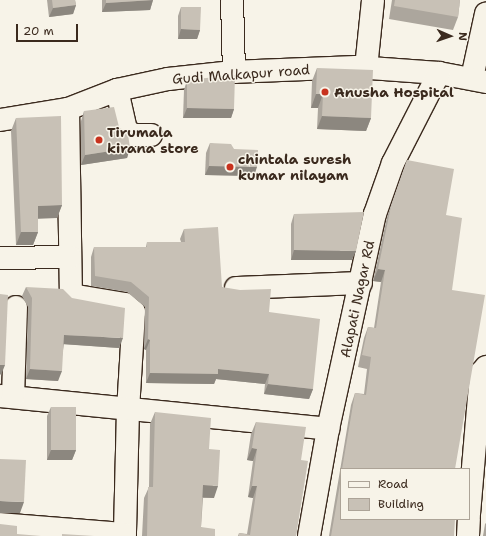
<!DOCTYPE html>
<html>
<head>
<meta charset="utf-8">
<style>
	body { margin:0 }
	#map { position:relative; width:486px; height:536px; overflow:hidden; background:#f7f3e8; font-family:"Shantell Sans",sans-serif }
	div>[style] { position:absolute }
	.roads { filter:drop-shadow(1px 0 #3b2a1e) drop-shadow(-1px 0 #3b2a1e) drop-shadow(0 1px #3b2a1e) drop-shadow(0 -1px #3b2a1e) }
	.minor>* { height:22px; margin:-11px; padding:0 11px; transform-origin:11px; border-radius:11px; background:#f7f3e8 }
	.wall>* { inset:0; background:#aca69d }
	.shaded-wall>* { inset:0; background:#8c877f }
	.building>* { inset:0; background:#c8c1b6 }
	.dots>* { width:11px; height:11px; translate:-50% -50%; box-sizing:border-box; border:2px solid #f7f3e8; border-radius:50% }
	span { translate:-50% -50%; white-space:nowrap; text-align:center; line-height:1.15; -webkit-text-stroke:3px #f7f3e8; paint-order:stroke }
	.street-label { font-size:14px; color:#3b2a1e }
	.poi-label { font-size:14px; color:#3b2a1e; font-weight:700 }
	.left { translate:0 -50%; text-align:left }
	.legend { position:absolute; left:340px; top:468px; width:130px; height:52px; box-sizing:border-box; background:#f7f3e8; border:1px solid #aca397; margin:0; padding:5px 7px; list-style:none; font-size:12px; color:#3b2a1e }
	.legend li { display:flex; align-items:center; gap:8px; height:20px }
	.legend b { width:20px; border:1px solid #aca397 }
	.north { position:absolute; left:430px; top:16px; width:40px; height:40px; -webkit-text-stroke:3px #f7f3e8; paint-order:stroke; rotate:92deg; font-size:11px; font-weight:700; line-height:16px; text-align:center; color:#3b2a1e }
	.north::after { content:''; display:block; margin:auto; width:14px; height:18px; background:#3b2a1e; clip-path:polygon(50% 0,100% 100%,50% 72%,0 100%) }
	.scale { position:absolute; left:16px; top:24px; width:62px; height:18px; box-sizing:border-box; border:2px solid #3b2a1e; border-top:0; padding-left:5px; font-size:12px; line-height:14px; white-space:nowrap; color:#3b2a1e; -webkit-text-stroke:3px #f7f3e8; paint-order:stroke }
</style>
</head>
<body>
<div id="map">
	<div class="roads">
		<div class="minor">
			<i style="left:232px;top:0;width:72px;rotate:88.4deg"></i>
			<i style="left:366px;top:68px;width:68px;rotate:-84.1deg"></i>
			<i style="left:472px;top:78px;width:66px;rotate:-77.7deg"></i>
			<i style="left:117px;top:90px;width:41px;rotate:77.3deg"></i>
			<i style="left:126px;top:130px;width:9px;rotate:32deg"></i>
			<i style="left:134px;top:135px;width:17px"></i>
			<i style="left:68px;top:109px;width:186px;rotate:89.1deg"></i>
			<i style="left:71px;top:295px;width:55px;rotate:9.5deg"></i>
			<i style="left:125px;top:304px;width:12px;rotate:42deg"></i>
			<i style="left:134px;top:312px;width:97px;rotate:93.5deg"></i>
			<i style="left:128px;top:409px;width:127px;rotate:91.4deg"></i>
			<i style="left:0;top:120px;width:69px;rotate:-9.2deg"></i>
			<i style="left:68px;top:109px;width:53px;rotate:-21.2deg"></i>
			<i style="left:117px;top:90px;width:52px;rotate:-12.2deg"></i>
			<i style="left:168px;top:79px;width:63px;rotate:-6.3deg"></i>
			<i style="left:231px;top:72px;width:125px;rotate:-2.3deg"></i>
			<i style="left:356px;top:67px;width:83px;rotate:4.1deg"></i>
			<i style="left:439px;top:73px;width:48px;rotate:10.8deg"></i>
			<i style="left:0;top:258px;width:70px;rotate:-0.8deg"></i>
			<i style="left:236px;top:288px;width:125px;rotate:-2.3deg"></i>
			<i style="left:0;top:396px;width:330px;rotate:5.7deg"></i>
			<i style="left:13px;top:397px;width:90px;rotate:-88.1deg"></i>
			<i style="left:469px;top:514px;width:142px;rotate:-85.1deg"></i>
			<i style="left:481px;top:373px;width:8px;rotate:-50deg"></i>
			<i style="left:0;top:524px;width:125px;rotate:4.6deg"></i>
			<i style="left:309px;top:536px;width:109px;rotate:-79.9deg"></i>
			<i style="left:328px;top:429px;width:220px;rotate:-77.7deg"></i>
			<i style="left:375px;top:214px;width:54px;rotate:-70.6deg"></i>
			<i style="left:393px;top:163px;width:101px;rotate:-62.9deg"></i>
			<i style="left:468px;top:536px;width:17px;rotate:-87deg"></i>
		</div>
	</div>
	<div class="wall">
		<i style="clip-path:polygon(47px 0,75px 0,76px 5px,73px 14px,49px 17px)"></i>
		<i style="clip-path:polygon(102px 0,153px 0,150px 10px,102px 12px)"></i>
		<i style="clip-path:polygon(392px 0,460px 0,458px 17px,453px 30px,389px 19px)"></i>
		<i style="clip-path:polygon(181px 7px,200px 30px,197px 39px,178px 39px,178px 16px)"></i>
		<i style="clip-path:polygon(317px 68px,371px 118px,366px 131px,317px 129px,318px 108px,311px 108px,312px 81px)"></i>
		<i style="clip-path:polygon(187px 80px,234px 109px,231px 118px,183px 118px,184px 90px)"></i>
		<i style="clip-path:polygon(84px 111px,119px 127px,130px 148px,127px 158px,81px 165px,81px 121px)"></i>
		<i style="clip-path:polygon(16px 118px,62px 205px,57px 218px,38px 218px,38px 232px,33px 245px,16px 245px,11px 131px)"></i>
		<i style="clip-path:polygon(210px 143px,234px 149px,254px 176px,205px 175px,206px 153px)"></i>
		<i style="clip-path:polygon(407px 160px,446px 215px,452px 290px,455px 469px,341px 469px,341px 519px,454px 536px,329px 536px,351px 405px,355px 393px,364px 394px,367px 369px,358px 367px,364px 338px,368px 327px,374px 328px,381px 282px,373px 281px,387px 217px)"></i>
		<i style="clip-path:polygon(294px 214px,352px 260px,291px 260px,291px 224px)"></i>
		<i style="clip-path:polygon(184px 229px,222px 287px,269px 312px,313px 389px,309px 399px,264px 394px,265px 384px,216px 379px,214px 384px,146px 383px,146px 350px,144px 349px,145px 307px,127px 292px,91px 286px,91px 257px,94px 247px,146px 247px,147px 242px,181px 242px,180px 239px)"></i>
		<i style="clip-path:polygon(26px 287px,119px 348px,64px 344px,58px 381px,26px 379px,28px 307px,22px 296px)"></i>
		<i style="clip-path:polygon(51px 407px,76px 450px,72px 460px,47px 460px,47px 416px)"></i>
		<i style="clip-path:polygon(155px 412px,209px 449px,214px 498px,203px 498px,201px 527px,215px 536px,142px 536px,144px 498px,149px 487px,150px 424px)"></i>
		<i style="clip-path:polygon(256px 422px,301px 460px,296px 536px,238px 536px,239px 533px,247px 534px,253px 498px,248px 497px,253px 461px,247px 460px,251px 434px)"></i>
		<i style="clip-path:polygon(486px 523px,486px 536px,483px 536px,485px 524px)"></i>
	</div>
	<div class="shaded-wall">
		<i style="clip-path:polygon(153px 0,150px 10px,102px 12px,106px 3px)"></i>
		<i style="clip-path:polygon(76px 5px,73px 14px,49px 17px,53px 8px)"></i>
		<i style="clip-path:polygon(181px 29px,200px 30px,197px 39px,178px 39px)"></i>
		<i style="clip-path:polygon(316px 94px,323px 94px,318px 108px,311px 108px)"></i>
		<i style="clip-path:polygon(187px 108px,234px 109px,231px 118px,183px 118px)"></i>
		<i style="clip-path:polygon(322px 116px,371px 118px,366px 131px,317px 129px)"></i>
		<i style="clip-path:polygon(130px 148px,127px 158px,81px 165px,85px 155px)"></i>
		<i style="clip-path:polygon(209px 166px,257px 167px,254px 176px,205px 175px)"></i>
		<i style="clip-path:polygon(62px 205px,57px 218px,33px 219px,38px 206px)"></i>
		<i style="clip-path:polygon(21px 232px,38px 232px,33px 245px,16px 245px)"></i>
		<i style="clip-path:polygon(294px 250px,356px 251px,352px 260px,291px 260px)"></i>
		<i style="clip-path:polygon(378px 269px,385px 270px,381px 282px,373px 281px)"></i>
		<i style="clip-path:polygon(64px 335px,123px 338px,119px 348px,61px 344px)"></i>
		<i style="clip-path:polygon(148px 339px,150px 340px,146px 350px,144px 349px)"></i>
		<i style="clip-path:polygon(0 365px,5px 365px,1px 375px,0 374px)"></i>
		<i style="clip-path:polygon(30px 369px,62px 371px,58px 381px,26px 379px)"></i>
		<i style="clip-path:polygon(218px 369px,269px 374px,265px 384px,216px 379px,214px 384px,146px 383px,150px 373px)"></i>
		<i style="clip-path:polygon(268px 384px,313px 389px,309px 399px,264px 394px)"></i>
		<i style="clip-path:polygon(252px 448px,257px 449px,253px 461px,247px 460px)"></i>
		<i style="clip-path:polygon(51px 450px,76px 450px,72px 460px,47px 460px)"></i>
		<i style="clip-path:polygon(203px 485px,218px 486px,214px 498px,199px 497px)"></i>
		<i style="clip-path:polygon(252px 486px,257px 486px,253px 498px,248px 497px)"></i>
		<i style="clip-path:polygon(0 501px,24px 502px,20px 513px,0 513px)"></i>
	</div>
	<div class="building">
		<i style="clip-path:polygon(52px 0,75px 0,76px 5px,53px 8px)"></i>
		<i style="clip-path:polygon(106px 0,153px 0,106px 3px)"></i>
		<i style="clip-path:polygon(395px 0,460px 0,458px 17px,394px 6px)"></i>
		<i style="clip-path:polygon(181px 7px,201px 7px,200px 30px,181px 29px)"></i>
		<i style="clip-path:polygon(317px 68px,373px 70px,371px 118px,322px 116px,323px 94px,316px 94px)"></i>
		<i style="clip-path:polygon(235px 75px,234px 109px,187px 108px,187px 80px)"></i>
		<i style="clip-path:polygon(114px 107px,119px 127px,128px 134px,130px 148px,85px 155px,84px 111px)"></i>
		<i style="clip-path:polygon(61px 116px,62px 205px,38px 206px,38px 232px,21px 232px,16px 118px)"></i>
		<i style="clip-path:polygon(210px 143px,231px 144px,234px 149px,258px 150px,257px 167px,209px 166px)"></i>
		<i style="clip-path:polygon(407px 160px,454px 169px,446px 215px,462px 218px,452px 290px,485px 295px,455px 469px,342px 469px,355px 393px,366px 395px,371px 357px,362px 355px,368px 327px,376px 328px,385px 270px,378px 269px,391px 206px)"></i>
		<i style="clip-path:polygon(364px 212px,356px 251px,294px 250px,294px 214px)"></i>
		<i style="clip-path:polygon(218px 227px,222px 287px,240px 290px,271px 289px,269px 312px,320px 319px,313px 389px,268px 384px,269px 374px,218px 369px,218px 374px,150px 373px,150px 340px,148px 339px,149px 297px,131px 282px,95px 276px,94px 247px,147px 247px,147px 242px,185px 242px,184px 229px)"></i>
		<i style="clip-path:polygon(26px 287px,63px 289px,72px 298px,125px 308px,123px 338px,64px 335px,62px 371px,30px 369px,32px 298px)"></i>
		<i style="clip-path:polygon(0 294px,8px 295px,5px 365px,0 365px)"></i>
		<i style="clip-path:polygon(51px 407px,76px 407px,76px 450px,51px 450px)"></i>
		<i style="clip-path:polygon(155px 412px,211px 418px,209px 449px,220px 450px,218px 486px,203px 485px,201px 527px,215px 529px,215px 536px,147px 536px,148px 487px,153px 487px)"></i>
		<i style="clip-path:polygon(256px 422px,306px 427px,301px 460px,308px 461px,296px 536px,239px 536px,239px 533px,250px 535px,257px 486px,252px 486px,257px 449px,252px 448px)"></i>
		<i style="clip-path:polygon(0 459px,26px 460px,24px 502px,0 501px)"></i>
		<i style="clip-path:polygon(341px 478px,341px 519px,455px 519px,454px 536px,331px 536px)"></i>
		<i style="clip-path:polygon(0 524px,17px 526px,17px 534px,41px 536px,0 536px)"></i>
		<i style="clip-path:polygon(62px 534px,94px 536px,62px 536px)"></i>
	</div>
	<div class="dots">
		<i style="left:325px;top:92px;background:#c8321e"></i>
		<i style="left:99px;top:140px;background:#c8321e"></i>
		<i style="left:230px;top:167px;background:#c8321e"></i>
	</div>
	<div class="street-label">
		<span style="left:241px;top:74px;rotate:-4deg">Gudi Malkapur road</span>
		<span style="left:357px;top:299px;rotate:-78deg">Alapati Nagar Rd</span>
	</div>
	<div class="poi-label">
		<span class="left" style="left:334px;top:92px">Anusha Hospital</span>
		<span class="left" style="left:107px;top:140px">Tirumala<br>kirana store</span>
		<span class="left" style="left:238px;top:167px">chintala suresh<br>kumar nilayam</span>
	</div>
	<ul class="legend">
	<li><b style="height:5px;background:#f7f3e8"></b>Road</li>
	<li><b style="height:11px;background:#c8c1b6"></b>Building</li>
	</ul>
	<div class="north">N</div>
	<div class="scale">20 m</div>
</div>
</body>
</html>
